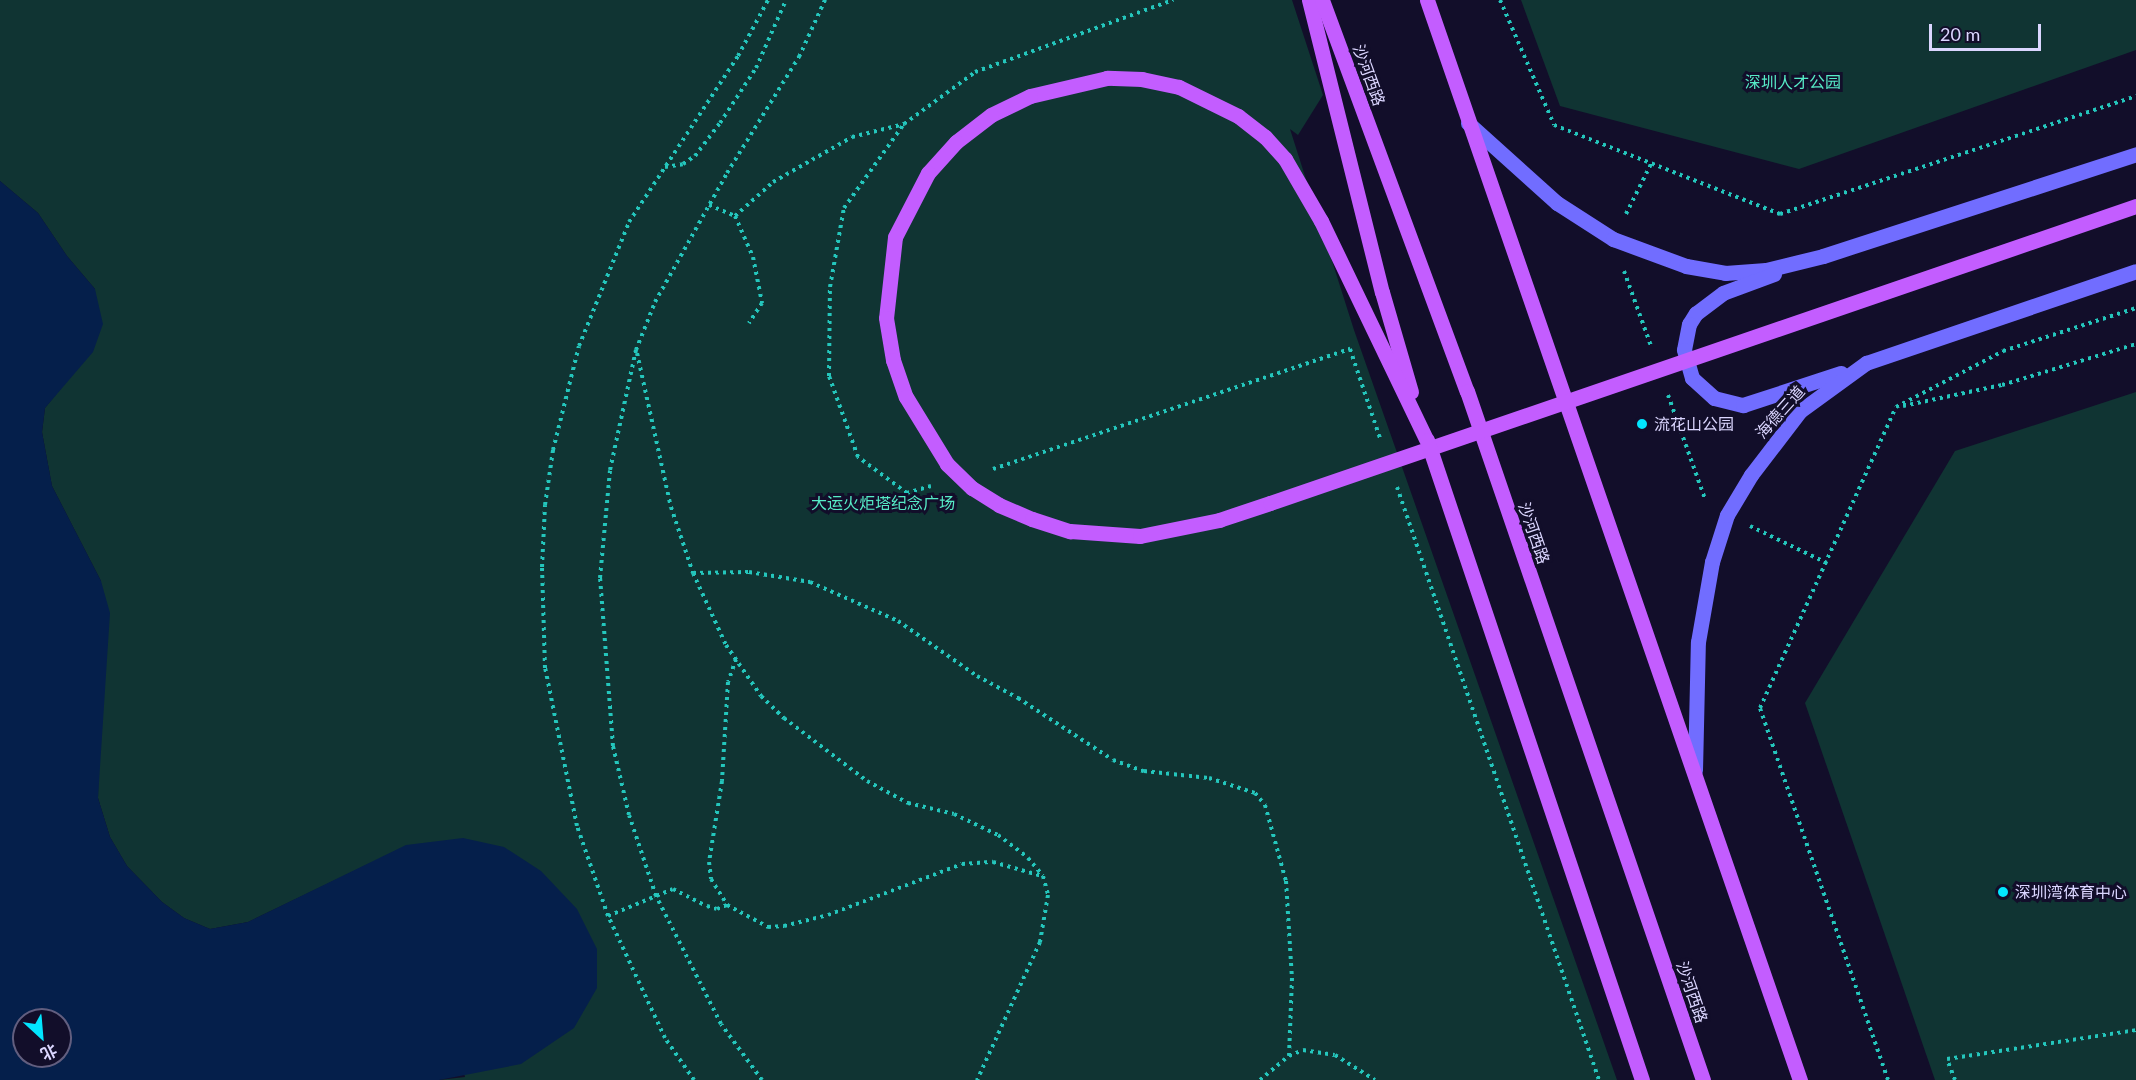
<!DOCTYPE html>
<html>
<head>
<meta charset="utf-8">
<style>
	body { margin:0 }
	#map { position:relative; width:2136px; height:1080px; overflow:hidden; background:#120e2a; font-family:Lato,"Noto Sans SC",sans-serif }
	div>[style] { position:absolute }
	.green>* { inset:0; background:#103433 }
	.water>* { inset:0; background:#051f4b }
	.path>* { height:4px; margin-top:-2px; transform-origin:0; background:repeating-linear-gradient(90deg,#24c6bc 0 3px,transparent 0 7.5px) }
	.secondary>* { height:15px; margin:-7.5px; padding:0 7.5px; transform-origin:7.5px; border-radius:7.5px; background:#716dff }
	.primary>* { height:15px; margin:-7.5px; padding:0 7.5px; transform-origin:7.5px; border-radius:7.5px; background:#c35dff }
	.dots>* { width:16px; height:16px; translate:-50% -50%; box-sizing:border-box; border:3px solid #120e2a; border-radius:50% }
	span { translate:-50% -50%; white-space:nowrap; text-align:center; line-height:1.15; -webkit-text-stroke:6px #120e2a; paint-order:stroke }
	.street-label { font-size:16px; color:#dbd6ff }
	.park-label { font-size:16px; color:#56ebc6 }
	.poi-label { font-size:16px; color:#dbd6ff }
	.left { translate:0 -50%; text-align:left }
	.north { position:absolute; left:12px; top:1008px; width:60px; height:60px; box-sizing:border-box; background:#120e2a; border:2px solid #625e7f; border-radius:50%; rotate:154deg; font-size:16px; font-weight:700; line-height:24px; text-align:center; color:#dbd6ff }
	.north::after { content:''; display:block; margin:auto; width:21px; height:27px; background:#02e6ff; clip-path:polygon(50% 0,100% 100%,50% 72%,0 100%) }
	.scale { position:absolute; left:1929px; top:24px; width:112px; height:27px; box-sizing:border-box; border:3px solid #dbd6ff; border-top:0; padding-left:8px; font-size:18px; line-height:21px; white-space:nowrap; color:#dbd6ff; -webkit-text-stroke:4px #120e2a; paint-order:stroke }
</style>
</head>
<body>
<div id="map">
	<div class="green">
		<i style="clip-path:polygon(0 0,1292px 0,1323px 95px,1298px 135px,1290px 129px,1354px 330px,1617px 1080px,439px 1080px,465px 1077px,406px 846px,248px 922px,210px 929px,184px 918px,162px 902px,127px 866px,110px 837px,98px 798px,101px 581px,52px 486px,42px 432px,45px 408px,62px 387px,95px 289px,67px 256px,38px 213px,0 181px)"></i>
		<i style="clip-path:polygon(1521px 0,2136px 0,2136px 50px,1799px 169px,1560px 106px)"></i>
		<i style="clip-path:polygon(2136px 392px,2136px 1080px,1935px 1080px,1805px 703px,1955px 451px)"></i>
	</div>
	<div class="water">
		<i style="clip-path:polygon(evenodd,0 181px,38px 213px,67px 256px,95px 289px,103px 324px,93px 352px,45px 408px,42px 432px,52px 486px,101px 581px,110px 613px,98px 798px,110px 837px,127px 866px,162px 902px,184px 918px,210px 929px,248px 922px,406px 845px,463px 838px,504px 847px,541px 871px,577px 909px,597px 949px,597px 988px,574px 1028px,521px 1064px,439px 1080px,0 1080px,0 181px,24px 1020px,60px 1020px,60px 1056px,24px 1056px,24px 1020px)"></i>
	</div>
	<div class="path">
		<i style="left:1500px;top:0;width:136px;rotate:66.6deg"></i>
		<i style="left:1554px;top:125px;width:243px;rotate:21.5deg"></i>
		<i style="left:1780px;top:214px;width:375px;rotate:-18.3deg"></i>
		<i style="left:665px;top:167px;width:18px;rotate:-9deg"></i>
		<i style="left:683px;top:164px;width:14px;rotate:-34deg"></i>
		<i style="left:695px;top:156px;width:41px;rotate:-52.9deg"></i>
		<i style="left:720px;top:123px;width:66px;rotate:-56.8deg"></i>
		<i style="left:756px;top:68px;width:74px;rotate:-66.2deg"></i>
		<i style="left:709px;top:205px;width:28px;rotate:23deg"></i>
		<i style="left:735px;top:216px;width:45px;rotate:66.3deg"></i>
		<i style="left:753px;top:257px;width:47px;rotate:78.9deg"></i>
		<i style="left:762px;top:303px;width:24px;rotate:123deg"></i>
		<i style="left:1626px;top:214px;width:56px;rotate:-63.4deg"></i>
		<i style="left:735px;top:216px;width:51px;rotate:-41.8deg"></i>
		<i style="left:773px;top:182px;width:91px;rotate:-29.7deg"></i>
		<i style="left:852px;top:137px;width:54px;rotate:-14deg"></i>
		<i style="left:1624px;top:271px;width:80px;rotate:70.2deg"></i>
		<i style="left:637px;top:353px;width:158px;rotate:77.6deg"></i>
		<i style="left:671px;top:507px;width:70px;rotate:71.6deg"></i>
		<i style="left:693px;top:573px;width:56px;rotate:-1deg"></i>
		<i style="left:749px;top:572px;width:62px;rotate:9.3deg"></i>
		<i style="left:810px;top:582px;width:96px;rotate:23.9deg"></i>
		<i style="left:898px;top:621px;width:96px;rotate:34.8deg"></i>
		<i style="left:977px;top:676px;width:47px;rotate:28.2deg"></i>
		<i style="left:1018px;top:698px;width:113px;rotate:33.1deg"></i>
		<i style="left:1113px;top:760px;width:33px;rotate:20deg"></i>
		<i style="left:1144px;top:771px;width:65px;rotate:6.1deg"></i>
		<i style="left:1209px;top:778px;width:48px;rotate:18.1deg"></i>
		<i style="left:1255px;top:793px;width:16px;rotate:50deg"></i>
		<i style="left:1265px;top:805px;width:79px;rotate:74.6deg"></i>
		<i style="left:1286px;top:881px;width:97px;rotate:86.5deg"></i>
		<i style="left:1292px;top:978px;width:78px;rotate:92.2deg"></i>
		<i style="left:1668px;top:395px;width:110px;rotate:70.4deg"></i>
		<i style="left:1903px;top:406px;width:101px;rotate:-12deg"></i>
		<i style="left:2002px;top:385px;width:140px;rotate:-17deg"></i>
		<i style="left:993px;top:469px;width:377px;rotate:-18.6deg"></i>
		<i style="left:1350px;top:349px;width:94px;rotate:71.4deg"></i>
		<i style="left:931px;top:486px;width:25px;rotate:164deg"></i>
		<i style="left:907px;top:493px;width:61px;rotate:-143.7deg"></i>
		<i style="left:858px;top:457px;width:86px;rotate:-109.7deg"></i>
		<i style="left:829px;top:376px;width:89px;rotate:-89.4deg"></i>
		<i style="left:830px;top:287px;width:80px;rotate:-80deg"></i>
		<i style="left:844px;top:208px;width:103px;rotate:-54.5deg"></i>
		<i style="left:904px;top:124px;width:88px;rotate:-36.2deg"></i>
		<i style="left:975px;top:72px;width:211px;rotate:-20deg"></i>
		<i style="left:1397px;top:487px;width:626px;rotate:71.19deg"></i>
		<i style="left:1750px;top:526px;width:85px;rotate:25.7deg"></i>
		<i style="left:693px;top:573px;width:79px;rotate:65.4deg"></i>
		<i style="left:726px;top:645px;width:62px;rotate:55.5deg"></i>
		<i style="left:761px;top:696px;width:32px;rotate:44deg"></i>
		<i style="left:784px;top:718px;width:104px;rotate:37.2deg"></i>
		<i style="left:867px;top:781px;width:47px;rotate:28.2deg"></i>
		<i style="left:908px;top:803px;width:47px;rotate:13.4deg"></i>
		<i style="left:954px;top:814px;width:49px;rotate:25.5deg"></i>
		<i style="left:998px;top:835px;width:38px;rotate:37deg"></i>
		<i style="left:1028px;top:858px;width:23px;rotate:50deg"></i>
		<i style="left:1043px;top:876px;width:20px;rotate:75deg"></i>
		<i style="left:1048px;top:895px;width:48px;rotate:99.7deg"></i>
		<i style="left:1040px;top:942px;width:152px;rotate:114.5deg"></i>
		<i style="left:736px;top:659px;width:24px;rotate:109deg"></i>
		<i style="left:728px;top:682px;width:99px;rotate:93.5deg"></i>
		<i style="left:722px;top:781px;width:82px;rotate:99.1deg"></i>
		<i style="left:709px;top:862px;width:17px;rotate:83deg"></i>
		<i style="left:711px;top:879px;width:31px;rotate:58deg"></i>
		<i style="left:727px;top:905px;width:47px;rotate:28.2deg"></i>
		<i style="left:768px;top:927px;width:16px;rotate:-4deg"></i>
		<i style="left:784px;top:926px;width:45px;rotate:-14deg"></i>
		<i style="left:828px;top:915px;width:143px;rotate:-20.8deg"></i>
		<i style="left:962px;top:864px;width:31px;rotate:-4deg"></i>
		<i style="left:993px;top:862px;width:51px;rotate:15.9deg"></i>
		<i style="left:608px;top:916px;width:70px;rotate:-22.6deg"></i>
		<i style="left:673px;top:889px;width:38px;rotate:27deg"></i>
		<i style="left:707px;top:906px;width:10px;rotate:17deg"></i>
		<i style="left:717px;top:909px;width:11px;rotate:-22deg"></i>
		<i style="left:694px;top:1080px;width:51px;rotate:-124.6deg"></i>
		<i style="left:665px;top:1038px;width:135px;rotate:-115deg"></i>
		<i style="left:608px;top:916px;width:95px;rotate:-109deg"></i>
		<i style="left:577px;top:826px;width:161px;rotate:-101.4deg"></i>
		<i style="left:545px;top:668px;width:101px;rotate:-91.7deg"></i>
		<i style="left:542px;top:567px;width:62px;rotate:-87.2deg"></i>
		<i style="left:545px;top:505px;width:56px;rotate:-81.7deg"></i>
		<i style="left:553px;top:450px;width:107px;rotate:-76deg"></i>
		<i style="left:579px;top:346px;width:134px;rotate:-68deg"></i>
		<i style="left:629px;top:222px;width:199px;rotate:-56.7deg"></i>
		<i style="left:738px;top:56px;width:64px;rotate:-61.8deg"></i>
		<i style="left:762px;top:1080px;width:69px;rotate:-126.2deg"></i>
		<i style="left:721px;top:1024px;width:144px;rotate:-116.9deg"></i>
		<i style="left:656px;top:896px;width:85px;rotate:-108.4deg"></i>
		<i style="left:629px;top:815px;width:71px;rotate:-103.1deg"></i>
		<i style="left:613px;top:746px;width:169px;rotate:-94.4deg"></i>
		<i style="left:600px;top:578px;width:108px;rotate:-84.7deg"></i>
		<i style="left:610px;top:470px;width:123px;rotate:-77.8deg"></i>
		<i style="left:636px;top:350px;width:52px;rotate:-68.4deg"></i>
		<i style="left:655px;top:302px;width:148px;rotate:-60.8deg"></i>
		<i style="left:727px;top:173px;width:137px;rotate:-58.2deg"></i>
		<i style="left:799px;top:57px;width:63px;rotate:-65.5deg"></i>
		<i style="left:1260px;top:1080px;width:38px;rotate:-40deg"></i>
		<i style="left:1289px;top:1056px;width:15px;rotate:-23deg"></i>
		<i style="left:1303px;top:1050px;width:32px;rotate:9deg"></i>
		<i style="left:1335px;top:1055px;width:47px;rotate:32deg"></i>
		<i style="left:1888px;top:1080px;width:393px;rotate:-109deg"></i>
		<i style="left:1760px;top:708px;width:330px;rotate:-65.7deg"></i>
		<i style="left:1896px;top:407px;width:121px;rotate:-27.6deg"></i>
		<i style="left:2003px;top:351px;width:140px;rotate:-17.9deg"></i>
		<i style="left:1955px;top:1080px;width:22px;rotate:-111deg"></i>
		<i style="left:1947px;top:1059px;width:191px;rotate:-8.7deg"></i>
	</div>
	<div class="secondary">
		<i style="left:1468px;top:123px;width:120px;rotate:42deg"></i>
		<i style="left:1557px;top:203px;width:67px;rotate:32.7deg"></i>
		<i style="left:1613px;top:239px;width:78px;rotate:20.3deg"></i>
		<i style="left:1686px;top:266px;width:40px;rotate:10deg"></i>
		<i style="left:1725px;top:273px;width:41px;rotate:-4.2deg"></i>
		<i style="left:1766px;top:270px;width:59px;rotate:-13.8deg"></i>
		<i style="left:1823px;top:256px;width:329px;rotate:-18deg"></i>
		<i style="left:1774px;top:274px;width:54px;rotate:159.6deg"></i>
		<i style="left:1723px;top:293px;width:34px;rotate:143deg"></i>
		<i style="left:1696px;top:313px;width:13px;rotate:122deg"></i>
		<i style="left:1689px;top:324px;width:26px;rotate:101deg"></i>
		<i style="left:1684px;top:350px;width:29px;rotate:74deg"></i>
		<i style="left:1692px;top:378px;width:30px;rotate:42deg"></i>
		<i style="left:1714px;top:398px;width:30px;rotate:14deg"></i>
		<i style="left:1743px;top:405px;width:103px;rotate:-18.1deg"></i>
		<i style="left:1695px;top:770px;width:128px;rotate:-88.7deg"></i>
		<i style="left:1698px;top:642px;width:81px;rotate:-80.1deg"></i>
		<i style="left:1712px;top:562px;width:49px;rotate:-72.3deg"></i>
		<i style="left:1727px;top:515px;width:47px;rotate:-59deg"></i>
		<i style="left:1751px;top:475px;width:81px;rotate:-52.6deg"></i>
		<i style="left:1800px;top:411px;width:82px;rotate:-36deg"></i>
		<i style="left:1866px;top:363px;width:285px;rotate:-18.8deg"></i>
	</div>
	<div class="primary">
		<i style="left:1309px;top:0;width:301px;rotate:76deg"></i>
		<i style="left:1382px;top:292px;width:104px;rotate:73.8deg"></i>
		<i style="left:1322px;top:0;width:417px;rotate:69.7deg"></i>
		<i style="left:1467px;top:391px;width:728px;rotate:71.09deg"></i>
		<i style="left:1427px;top:0;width:1143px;rotate:70.95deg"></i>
		<i style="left:1426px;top:439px;width:242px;rotate:-115.7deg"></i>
		<i style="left:1321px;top:221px;width:72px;rotate:-120.1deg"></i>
		<i style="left:1285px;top:159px;width:30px;rotate:-132deg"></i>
		<i style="left:1265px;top:137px;width:34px;rotate:-142deg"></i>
		<i style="left:1238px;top:116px;width:66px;rotate:-153.8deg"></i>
		<i style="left:1179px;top:87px;width:38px;rotate:-168deg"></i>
		<i style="left:1142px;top:79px;width:35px;rotate:-178deg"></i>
		<i style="left:1107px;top:78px;width:79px;rotate:166.8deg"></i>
		<i style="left:1030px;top:96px;width:43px;rotate:154deg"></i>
		<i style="left:991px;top:115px;width:44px;rotate:142.4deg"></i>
		<i style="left:956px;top:142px;width:42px;rotate:132.1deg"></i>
		<i style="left:928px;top:173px;width:72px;rotate:117.3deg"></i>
		<i style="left:895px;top:237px;width:81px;rotate:96.3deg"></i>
		<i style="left:886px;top:318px;width:43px;rotate:80.5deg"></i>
		<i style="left:893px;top:360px;width:39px;rotate:71deg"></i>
		<i style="left:906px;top:397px;width:79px;rotate:58.5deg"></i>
		<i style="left:947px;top:464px;width:35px;rotate:44deg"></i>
		<i style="left:972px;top:488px;width:32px;rotate:32deg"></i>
		<i style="left:999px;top:505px;width:36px;rotate:23deg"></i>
		<i style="left:1032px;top:519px;width:40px;rotate:18deg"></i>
		<i style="left:1070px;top:531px;width:70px;rotate:4.1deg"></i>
		<i style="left:1140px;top:536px;width:81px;rotate:-11.4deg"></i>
		<i style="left:1219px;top:520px;width:54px;rotate:-18.4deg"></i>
		<i style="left:1270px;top:503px;width:916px;rotate:-18.93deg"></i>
		<i style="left:1427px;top:440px;width:675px;rotate:71.43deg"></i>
	</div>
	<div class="dots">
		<i style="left:1642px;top:424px;background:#02e6ff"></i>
		<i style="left:2003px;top:892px;background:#02e6ff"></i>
	</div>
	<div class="street-label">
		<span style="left:1369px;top:75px;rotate:70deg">沙河西路</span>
		<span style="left:1780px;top:412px;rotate:-48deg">海德三道</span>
		<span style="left:1534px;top:533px;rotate:71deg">沙河西路</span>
		<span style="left:1692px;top:992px;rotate:71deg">沙河西路</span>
	</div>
	<div class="park-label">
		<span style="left:1793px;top:82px">深圳人才公园</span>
		<span style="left:883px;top:503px">大运火炬塔纪念广场</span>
	</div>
	<div class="poi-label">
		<span class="left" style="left:1654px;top:424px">流花山公园</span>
		<span class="left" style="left:2015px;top:892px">深圳湾体育中心</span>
	</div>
	<div class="north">北</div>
	<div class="scale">20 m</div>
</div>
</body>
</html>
